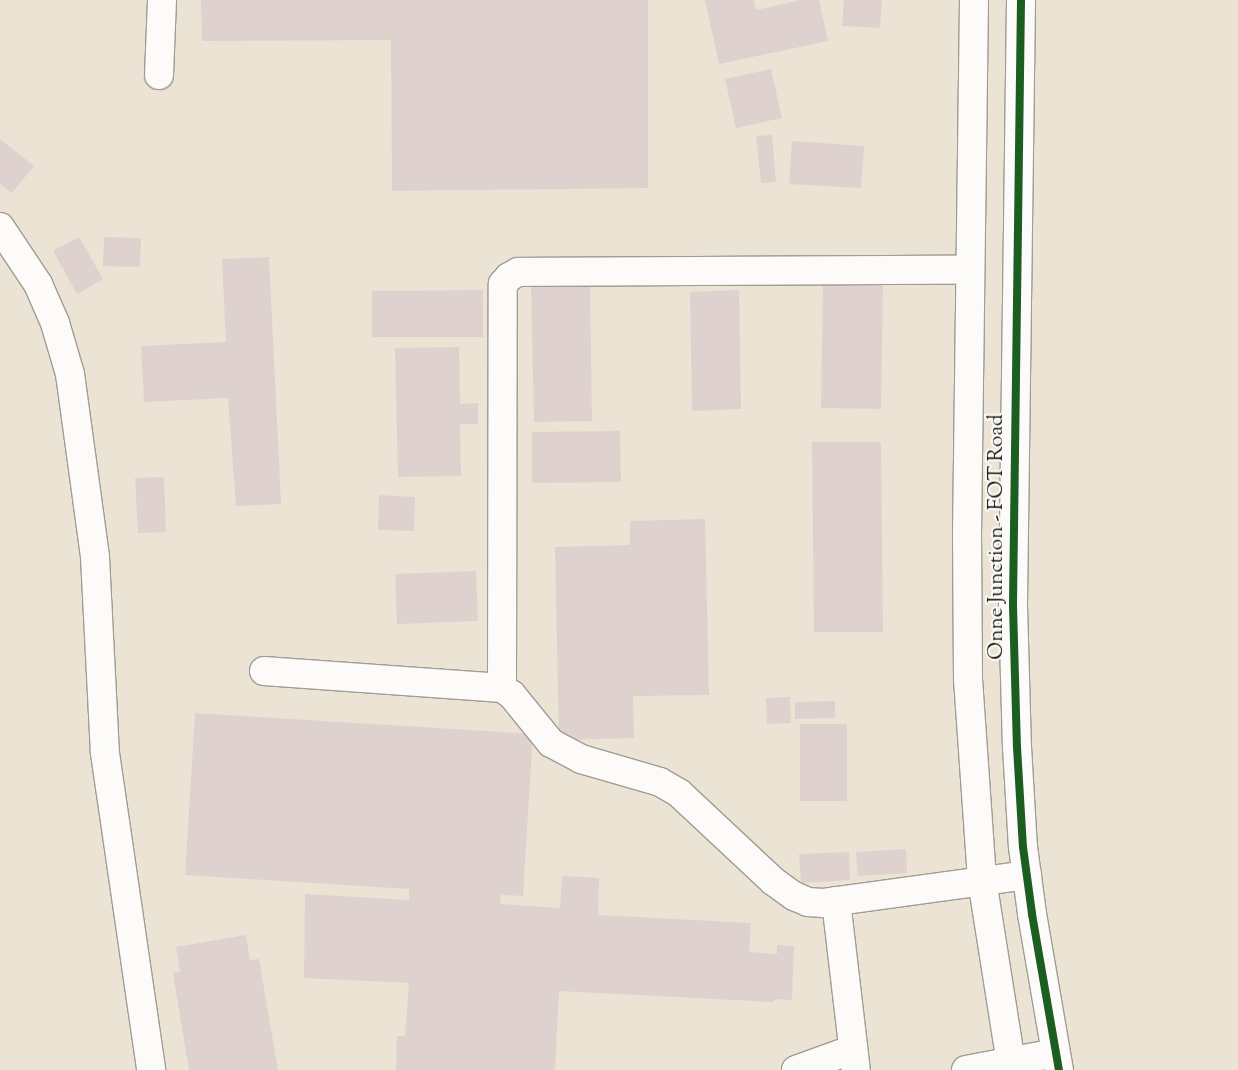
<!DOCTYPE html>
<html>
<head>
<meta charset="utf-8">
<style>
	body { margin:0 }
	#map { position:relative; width:1238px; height:1070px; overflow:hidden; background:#ebe4d5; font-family:"Sorts Mill Goudy",serif }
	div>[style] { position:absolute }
	.building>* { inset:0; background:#dfd1ce }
	.roads { filter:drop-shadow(1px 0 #a09c94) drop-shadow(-1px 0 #a09c94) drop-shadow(0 1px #a09c94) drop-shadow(0 -1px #a09c94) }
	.minor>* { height:28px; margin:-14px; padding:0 14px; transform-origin:14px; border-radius:14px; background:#fcfbf9 }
	.cycleway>* { height:8px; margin:-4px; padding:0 4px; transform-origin:4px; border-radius:4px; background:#1b5e20 }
	span { translate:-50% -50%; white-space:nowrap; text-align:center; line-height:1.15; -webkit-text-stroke:4px #fdfcf7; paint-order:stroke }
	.street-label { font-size:21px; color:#1c1c1c }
</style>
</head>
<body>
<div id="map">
	<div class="building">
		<i style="clip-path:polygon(201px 0,648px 0,648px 188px,392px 191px,391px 40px,202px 41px)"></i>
		<i style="clip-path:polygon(705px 0,754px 0,756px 10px,801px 0,819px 0,828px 41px,719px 64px)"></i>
		<i style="clip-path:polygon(844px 0,882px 0,880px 28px,842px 26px)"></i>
		<i style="clip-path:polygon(771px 69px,782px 118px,736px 128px,725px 79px)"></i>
		<i style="clip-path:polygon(772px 135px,776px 182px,761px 183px,756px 136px)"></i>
		<i style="clip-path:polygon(0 139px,34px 166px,12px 193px,0 184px)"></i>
		<i style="clip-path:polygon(792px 141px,864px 146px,861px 188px,789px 184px)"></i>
		<i style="clip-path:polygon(79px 237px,103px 279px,77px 294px,53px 251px)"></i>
		<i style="clip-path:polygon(104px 237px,141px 238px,140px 267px,103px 266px)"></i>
		<i style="clip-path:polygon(269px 257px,281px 504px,236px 506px,228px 398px,144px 402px,141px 346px,226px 342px,222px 259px)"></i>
		<i style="clip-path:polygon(823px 282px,883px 283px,881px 409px,821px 408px)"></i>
		<i style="clip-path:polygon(590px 285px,592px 421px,534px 422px,531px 286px)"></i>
		<i style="clip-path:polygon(483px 290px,483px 337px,372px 337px,372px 291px)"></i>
		<i style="clip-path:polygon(739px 290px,741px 409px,692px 411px,690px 292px)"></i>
		<i style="clip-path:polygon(459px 347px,460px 404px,478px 403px,478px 424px,460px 424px,461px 476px,398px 477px,395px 348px)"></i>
		<i style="clip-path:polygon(620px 431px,621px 482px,532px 483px,532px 432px)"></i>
		<i style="clip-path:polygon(812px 442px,881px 442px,883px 632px,814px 632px)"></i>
		<i style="clip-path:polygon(164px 477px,166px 532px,138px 533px,135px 478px)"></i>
		<i style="clip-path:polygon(379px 495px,415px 497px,414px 531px,378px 530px)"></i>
		<i style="clip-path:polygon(705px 519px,709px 695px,633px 696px,634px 738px,559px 740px,555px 547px,630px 545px,630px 521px)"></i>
		<i style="clip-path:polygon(476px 571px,478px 621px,397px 624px,395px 574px)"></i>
		<i style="clip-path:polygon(790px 697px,791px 723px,767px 724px,766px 698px)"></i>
		<i style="clip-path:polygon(835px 701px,835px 718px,795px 719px,795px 702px)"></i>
		<i style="clip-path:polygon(195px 713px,533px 734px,523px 896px,501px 895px,500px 904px,560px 908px,562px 876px,599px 878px,598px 915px,751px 923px,749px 952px,777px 954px,777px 945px,794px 946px,792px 1000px,775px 999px,774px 1002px,559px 991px,555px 1070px,396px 1070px,397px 1036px,405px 1036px,409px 983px,304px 978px,305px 894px,409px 900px,409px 889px,185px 875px)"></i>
		<i style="clip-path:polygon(800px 724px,847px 724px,847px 801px,800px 801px)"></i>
		<i style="clip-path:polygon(906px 849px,907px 873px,858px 876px,856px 852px)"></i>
		<i style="clip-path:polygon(849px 852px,850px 880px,801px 883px,799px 854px)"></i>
		<i style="clip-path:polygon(246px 935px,250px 960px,259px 959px,278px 1070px,189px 1070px,173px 973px,180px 972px,176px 947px)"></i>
	</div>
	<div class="roads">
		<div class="minor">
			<i style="left:974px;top:0;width:534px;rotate:90.75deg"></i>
			<i style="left:967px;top:534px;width:145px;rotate:89.6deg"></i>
			<i style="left:968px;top:679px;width:201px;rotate:86deg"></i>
			<i style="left:982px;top:880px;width:192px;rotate:81deg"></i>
			<i style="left:1021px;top:0;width:606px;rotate:90.76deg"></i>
			<i style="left:1013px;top:606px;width:141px;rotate:88.4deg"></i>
			<i style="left:1017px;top:747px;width:100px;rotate:86.6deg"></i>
			<i style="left:1023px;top:847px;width:68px;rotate:82.3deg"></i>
			<i style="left:1032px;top:914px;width:158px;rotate:80.2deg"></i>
			<i style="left:159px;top:75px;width:75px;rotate:-87.7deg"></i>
			<i style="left:0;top:227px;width:69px;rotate:56.3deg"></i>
			<i style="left:38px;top:284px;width:43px;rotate:66.4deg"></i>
			<i style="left:55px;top:323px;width:53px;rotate:73.6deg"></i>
			<i style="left:70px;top:374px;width:185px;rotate:82.2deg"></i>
			<i style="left:95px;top:557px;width:196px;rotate:87.1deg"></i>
			<i style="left:105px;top:753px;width:320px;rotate:81.7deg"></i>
			<i style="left:264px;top:671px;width:239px;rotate:4.1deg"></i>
			<i style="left:502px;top:688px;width:12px;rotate:35deg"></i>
			<i style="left:512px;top:695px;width:62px;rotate:50.9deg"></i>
			<i style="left:551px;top:743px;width:34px;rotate:28deg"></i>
			<i style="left:581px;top:759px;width:82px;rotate:16.2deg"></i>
			<i style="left:660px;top:782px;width:22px;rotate:30deg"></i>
			<i style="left:679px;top:793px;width:129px;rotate:43.1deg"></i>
			<i style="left:773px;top:881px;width:26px;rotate:36deg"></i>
			<i style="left:794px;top:896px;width:15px;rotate:23deg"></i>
			<i style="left:808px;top:902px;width:15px;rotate:4deg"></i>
			<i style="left:823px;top:903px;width:206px;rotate:-7.8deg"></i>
			<i style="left:502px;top:688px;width:404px;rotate:-89.9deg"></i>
			<i style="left:503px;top:284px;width:9px;rotate:-49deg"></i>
			<i style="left:509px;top:277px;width:10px;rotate:-29deg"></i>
			<i style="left:518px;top:272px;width:452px;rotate:-0.3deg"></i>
			<i style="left:836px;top:901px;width:170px;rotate:83.3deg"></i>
			<i style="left:796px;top:1070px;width:59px;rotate:-20deg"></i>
			<i style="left:966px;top:1070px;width:91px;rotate:-10.8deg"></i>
		</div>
	</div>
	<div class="cycleway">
		<i style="left:1021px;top:0;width:606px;rotate:90.76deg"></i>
		<i style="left:1013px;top:606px;width:141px;rotate:88.4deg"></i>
		<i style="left:1017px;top:747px;width:100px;rotate:86.6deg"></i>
		<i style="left:1023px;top:847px;width:68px;rotate:82.3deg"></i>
		<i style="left:1032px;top:914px;width:158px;rotate:80.2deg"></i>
	</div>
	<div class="street-label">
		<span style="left:997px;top:537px;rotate:-90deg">Onne Junction - FOT Road</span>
	</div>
</div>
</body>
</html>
